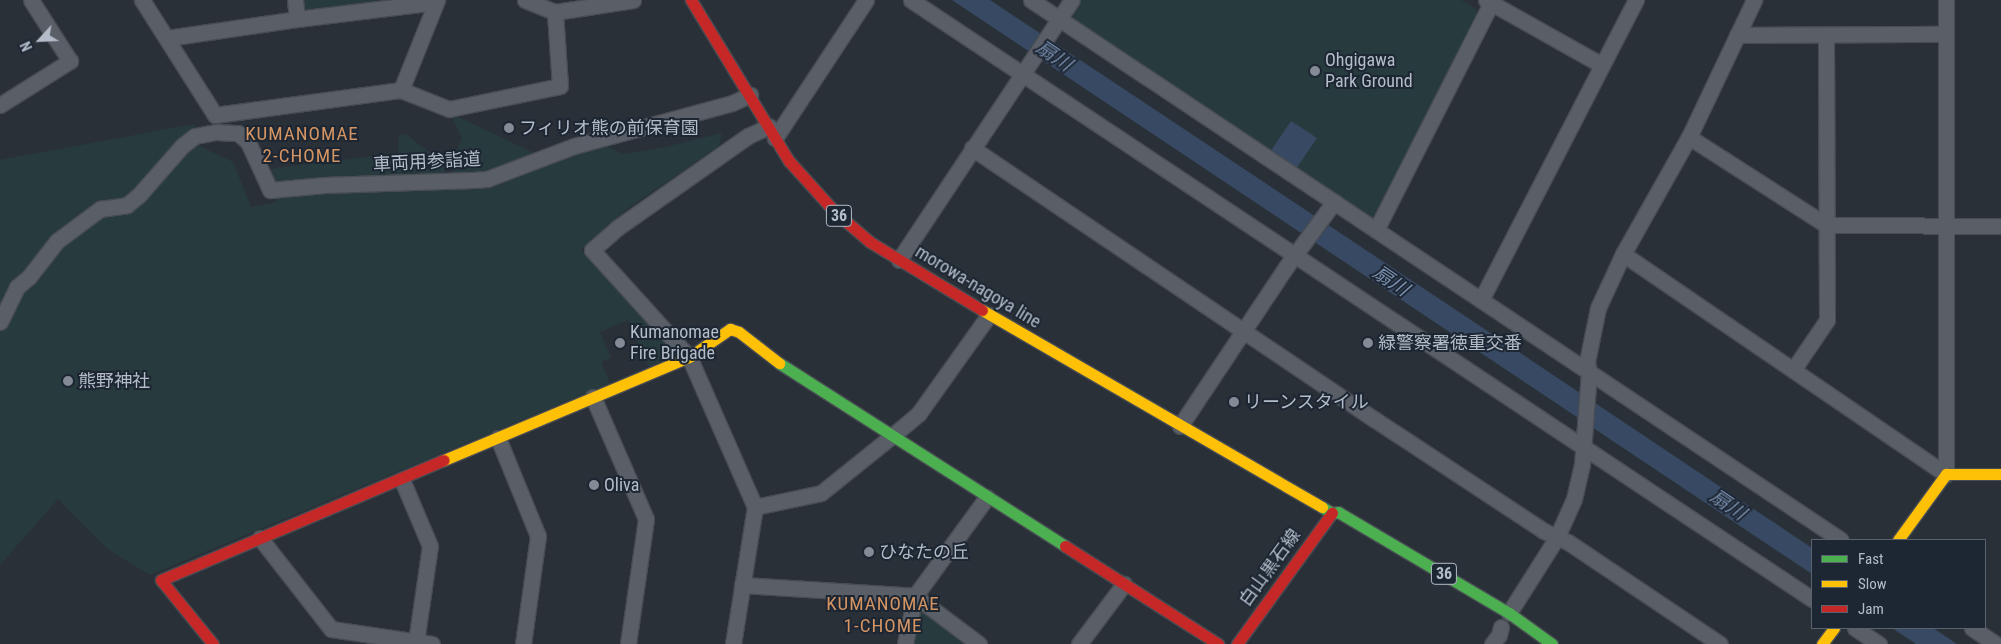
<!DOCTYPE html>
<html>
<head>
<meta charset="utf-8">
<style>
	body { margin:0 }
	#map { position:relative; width:2001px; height:644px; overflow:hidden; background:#2a3038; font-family:"Roboto Condensed","Noto Sans JP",sans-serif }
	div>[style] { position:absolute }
	.green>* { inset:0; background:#273a3e }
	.water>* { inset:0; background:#384963 }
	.roads { filter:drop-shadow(1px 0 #484c53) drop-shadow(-1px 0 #484c53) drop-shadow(0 1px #484c53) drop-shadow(0 -1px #484c53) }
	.street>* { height:15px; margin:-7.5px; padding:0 7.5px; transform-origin:7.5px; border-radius:7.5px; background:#5a5e66 }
	.fast>* { height:11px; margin:-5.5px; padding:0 5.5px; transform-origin:5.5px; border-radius:5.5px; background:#4caf50 }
	.slow>* { height:11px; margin:-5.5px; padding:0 5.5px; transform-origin:5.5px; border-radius:5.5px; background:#ffc107 }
	.jam>* { height:11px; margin:-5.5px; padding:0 5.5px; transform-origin:5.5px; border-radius:5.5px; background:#c62828 }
	.dots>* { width:14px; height:14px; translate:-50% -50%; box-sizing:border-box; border:2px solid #1d2633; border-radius:50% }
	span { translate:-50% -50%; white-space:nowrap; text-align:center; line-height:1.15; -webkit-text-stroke:4px #1d2633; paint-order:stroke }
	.shield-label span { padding:1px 4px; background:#1d2633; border:1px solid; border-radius:4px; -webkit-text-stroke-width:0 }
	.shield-label { font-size:16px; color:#b4bcc9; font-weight:700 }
	.poi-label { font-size:18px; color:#b4bcc9 }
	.left { translate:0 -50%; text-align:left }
	.street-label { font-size:18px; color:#b4bcc9 }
	.water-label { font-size:19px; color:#7c92b1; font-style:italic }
	.neighbourhood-label { font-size:19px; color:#d59563; letter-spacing:1px }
	.legend { position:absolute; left:1811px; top:539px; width:175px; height:90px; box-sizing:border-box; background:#1d2633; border:1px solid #59626f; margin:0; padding:6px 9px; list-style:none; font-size:15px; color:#b4bcc9 }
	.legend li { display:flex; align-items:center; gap:10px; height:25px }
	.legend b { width:25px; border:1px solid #59626f }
	.north { position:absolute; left:15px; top:15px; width:50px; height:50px; -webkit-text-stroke:4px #1d2633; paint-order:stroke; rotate:245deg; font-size:14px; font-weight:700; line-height:20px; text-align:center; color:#b4bcc9 }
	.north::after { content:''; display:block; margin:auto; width:18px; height:22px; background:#b4bcc9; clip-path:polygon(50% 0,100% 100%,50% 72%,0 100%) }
</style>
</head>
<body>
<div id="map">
	<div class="green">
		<i style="clip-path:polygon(300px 0,401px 0,306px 14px,301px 9px)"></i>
		<i style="clip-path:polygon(1081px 0,1461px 0,1476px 9px,1478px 15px,1379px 214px,1371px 218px,1075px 24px,1073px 14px)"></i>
		<i style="clip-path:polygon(450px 113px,547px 159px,606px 146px,624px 154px,661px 148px,722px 133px,719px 146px,624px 211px,581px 250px,673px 348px,671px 357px,649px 367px,628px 320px,600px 332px,611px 358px,601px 362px,610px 383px,150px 575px,109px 550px,58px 499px,0 565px,0 160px,194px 124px,200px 146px,233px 162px,251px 207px,277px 202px,269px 169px,398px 153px,399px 134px,407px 135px,442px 162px,446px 175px,454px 174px,451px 163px,462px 138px)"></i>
		<i style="clip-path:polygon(925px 611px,970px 644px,911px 644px,917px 613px)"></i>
	</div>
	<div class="water">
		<i style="clip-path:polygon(952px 0,990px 0,1453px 308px,1812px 548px,1812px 574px)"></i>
		<i style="clip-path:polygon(1291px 121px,1317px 138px,1296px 169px,1270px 152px)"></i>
		<i style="clip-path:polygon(1892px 628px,1933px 628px,1957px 644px,1916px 644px)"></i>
	</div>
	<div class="roads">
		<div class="street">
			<i style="left:142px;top:0;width:136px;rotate:57.6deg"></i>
			<i style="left:215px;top:115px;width:188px;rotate:-7.7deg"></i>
			<i style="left:401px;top:90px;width:52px;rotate:21.6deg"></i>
			<i style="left:449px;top:109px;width:113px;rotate:-11.7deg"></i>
			<i style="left:560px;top:86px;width:74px;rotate:-93.9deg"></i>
			<i style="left:295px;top:0;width:19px;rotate:84deg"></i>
			<i style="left:525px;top:0;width:32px;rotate:22deg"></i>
			<i style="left:555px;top:12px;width:79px;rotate:-8.7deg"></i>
			<i style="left:911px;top:0;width:1082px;rotate:33.62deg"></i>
			<i style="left:1031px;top:0;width:973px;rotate:33.69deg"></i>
			<i style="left:1486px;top:0;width:133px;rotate:29.3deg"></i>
			<i style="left:1946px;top:0;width:474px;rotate:90deg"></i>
			<i style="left:1737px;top:35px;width:209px;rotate:-0.3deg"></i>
			<i style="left:167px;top:38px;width:131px;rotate:-8.3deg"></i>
			<i style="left:297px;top:19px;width:140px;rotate:-7deg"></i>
			<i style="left:401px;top:90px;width:97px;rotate:-68.2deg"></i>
			<i style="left:0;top:105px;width:83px;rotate:-32.2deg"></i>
			<i style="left:70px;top:61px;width:72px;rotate:-122.6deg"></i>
			<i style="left:1689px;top:137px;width:163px;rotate:32.7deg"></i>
			<i style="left:1826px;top:225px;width:175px;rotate:0.3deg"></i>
			<i style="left:775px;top:138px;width:165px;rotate:-56.6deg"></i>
			<i style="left:972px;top:148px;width:485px;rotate:34deg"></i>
			<i style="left:1374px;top:419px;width:204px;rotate:33.4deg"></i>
			<i style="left:1544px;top:531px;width:26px;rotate:25deg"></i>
			<i style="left:1568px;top:542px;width:183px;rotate:33.9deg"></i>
			<i style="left:1376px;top:230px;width:254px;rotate:-63.1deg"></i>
			<i style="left:1623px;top:254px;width:391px;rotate:34.3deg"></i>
			<i style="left:899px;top:260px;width:312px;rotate:-56.4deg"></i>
			<i style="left:1481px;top:300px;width:338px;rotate:-62.7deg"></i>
			<i style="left:0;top:322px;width:39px;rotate:-64deg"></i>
			<i style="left:17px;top:287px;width:16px;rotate:-40deg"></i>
			<i style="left:29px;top:277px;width:46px;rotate:-52.1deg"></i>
			<i style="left:57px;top:241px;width:54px;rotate:-36.7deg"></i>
			<i style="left:100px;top:209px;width:27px;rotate:-8deg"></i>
			<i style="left:127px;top:205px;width:16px;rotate:-40deg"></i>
			<i style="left:139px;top:195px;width:65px;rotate:-48.7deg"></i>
			<i style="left:182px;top:146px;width:16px;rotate:-38deg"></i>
			<i style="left:195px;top:136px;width:21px;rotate:-11deg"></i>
			<i style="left:216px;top:132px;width:22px;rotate:3deg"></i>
			<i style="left:238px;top:133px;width:13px;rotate:42deg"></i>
			<i style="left:248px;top:142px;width:53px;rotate:65.4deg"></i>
			<i style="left:270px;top:190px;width:55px;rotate:-5.2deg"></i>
			<i style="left:325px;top:185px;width:148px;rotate:-1.9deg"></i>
			<i style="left:473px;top:180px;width:14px;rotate:-4deg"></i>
			<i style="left:487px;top:179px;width:93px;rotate:-20.8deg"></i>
			<i style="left:574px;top:146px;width:164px;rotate:-15.2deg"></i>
			<i style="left:732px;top:103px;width:20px;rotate:-24deg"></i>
			<i style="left:1793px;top:370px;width:60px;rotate:-55.8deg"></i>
			<i style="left:1827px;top:320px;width:284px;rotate:-90.2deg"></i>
			<i style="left:593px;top:397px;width:133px;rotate:66.5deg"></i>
			<i style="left:646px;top:519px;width:126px;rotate:98.2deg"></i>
			<i style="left:1180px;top:426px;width:191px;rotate:-56.3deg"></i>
			<i style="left:1286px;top:267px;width:81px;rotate:-53.6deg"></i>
			<i style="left:498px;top:438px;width:106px;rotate:67.8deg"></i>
			<i style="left:538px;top:536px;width:109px;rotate:97.9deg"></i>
			<i style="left:402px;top:480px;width:72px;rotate:67deg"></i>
			<i style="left:430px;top:546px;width:97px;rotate:98.3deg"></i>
			<i style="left:755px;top:507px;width:67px;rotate:-12deg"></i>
			<i style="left:821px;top:493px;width:91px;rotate:-38.8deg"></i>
			<i style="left:892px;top:436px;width:35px;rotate:-40deg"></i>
			<i style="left:919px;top:413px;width:120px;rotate:-54.5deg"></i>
			<i style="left:260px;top:538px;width:115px;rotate:52deg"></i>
			<i style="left:331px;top:629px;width:102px;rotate:8.4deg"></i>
			<i style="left:742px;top:585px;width:173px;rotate:3.6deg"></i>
			<i style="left:915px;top:596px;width:122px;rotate:-54deg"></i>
			<i style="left:1509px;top:613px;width:90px;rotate:-57.7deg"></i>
			<i style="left:1557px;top:537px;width:42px;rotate:-65.9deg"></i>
			<i style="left:1574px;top:499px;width:35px;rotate:-77deg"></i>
			<i style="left:1582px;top:465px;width:94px;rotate:-85.7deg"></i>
			<i style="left:1589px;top:371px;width:9px;rotate:-103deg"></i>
			<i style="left:1587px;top:362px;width:55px;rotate:-78.5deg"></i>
			<i style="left:1598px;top:308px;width:60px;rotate:-65.2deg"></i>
			<i style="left:1623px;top:254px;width:134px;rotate:-60.6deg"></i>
			<i style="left:1689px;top:137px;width:152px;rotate:-64.6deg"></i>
			<i style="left:1855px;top:628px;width:29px;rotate:34deg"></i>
			<i style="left:1972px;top:628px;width:29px;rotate:34deg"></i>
			<i style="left:733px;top:644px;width:139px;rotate:-80.9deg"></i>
			<i style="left:755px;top:507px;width:164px;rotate:-113.7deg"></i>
			<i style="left:689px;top:357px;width:144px;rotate:-132.2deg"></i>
			<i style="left:592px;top:250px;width:33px;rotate:-41deg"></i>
			<i style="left:617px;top:228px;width:160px;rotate:-35.1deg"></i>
			<i style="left:748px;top:136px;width:23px;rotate:-25deg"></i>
			<i style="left:905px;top:644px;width:49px;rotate:-78.2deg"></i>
			<i style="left:915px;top:596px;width:80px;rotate:36.9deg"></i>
			<i style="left:1079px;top:644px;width:75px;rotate:-53.1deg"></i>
			<i style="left:1492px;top:644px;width:11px;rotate:-52deg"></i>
			<i style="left:1499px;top:635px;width:8px;rotate:-76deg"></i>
		</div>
		<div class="fast">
			<i style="left:779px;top:363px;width:340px;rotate:32.6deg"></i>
			<i style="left:1322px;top:507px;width:12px;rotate:31deg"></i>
			<i style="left:1332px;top:513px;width:6px;rotate:-9deg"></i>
			<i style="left:1338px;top:512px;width:199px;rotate:30.6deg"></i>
			<i style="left:1509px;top:613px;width:53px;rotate:35.8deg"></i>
		</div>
		<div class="slow">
			<i style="left:982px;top:310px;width:393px;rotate:30.1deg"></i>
			<i style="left:444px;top:460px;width:266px;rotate:-22.8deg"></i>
			<i style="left:689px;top:357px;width:50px;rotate:-34.3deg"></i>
			<i style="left:730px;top:329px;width:9px;rotate:18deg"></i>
			<i style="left:739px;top:332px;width:51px;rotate:37.8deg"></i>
			<i style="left:1898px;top:540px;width:82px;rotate:-54deg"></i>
			<i style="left:1946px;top:474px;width:55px"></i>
			<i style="left:1822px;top:644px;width:20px;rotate:-53deg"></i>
		</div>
		<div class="jam">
			<i style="left:691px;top:0;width:188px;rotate:58.7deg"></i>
			<i style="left:789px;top:161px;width:69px;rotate:48deg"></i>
			<i style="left:835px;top:212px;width:46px;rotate:40.6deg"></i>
			<i style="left:870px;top:242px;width:131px;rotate:31.3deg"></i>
			<i style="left:1065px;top:546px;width:182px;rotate:32.6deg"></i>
			<i style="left:213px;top:644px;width:82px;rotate:-129.1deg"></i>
			<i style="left:161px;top:580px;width:307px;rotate:-23deg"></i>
			<i style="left:1237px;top:644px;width:162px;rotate:-54.1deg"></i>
		</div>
	</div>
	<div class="dots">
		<i style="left:1315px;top:71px;background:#848b96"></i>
		<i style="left:509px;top:128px;background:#848b96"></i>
		<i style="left:620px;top:343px;background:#848b96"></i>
		<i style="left:1368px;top:343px;background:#848b96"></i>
		<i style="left:68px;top:381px;background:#848b96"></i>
		<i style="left:1234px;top:402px;background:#848b96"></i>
		<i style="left:594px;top:485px;background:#848b96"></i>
		<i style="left:869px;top:552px;background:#848b96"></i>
	</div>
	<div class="shield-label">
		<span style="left:839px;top:216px">36</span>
		<span style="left:1444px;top:574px">36</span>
	</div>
	<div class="poi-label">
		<span class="left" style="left:1325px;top:71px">Ohgigawa<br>Park Ground</span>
		<span class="left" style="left:519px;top:128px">フィリオ熊の前保育園</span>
		<span class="left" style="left:630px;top:343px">Kumanomae<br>Fire Brigade</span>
		<span class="left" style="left:1378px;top:343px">緑警察署徳重交番</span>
		<span class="left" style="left:78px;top:381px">熊野神社</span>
		<span class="left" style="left:1244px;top:402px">リーンスタイル</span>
		<span class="left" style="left:604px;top:485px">Oliva</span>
		<span class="left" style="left:879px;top:552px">ひなたの丘</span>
	</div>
	<div class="street-label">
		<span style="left:427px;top:162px;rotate:-3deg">車両用参詣道</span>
		<span style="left:978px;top:287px;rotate:31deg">morowa-nagoya line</span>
		<span style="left:1270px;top:568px;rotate:-54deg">白山黒石線</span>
	</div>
	<div class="water-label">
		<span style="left:1054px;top:56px;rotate:34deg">扇川</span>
		<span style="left:1391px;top:281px;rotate:34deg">扇川</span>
		<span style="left:1728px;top:505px;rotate:34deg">扇川</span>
	</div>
	<div class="neighbourhood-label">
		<span style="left:302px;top:145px">KUMANOMAE<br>2-CHOME</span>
		<span style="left:883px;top:615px">KUMANOMAE<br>1-CHOME</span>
	</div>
	<ul class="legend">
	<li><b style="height:6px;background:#4caf50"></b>Fast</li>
	<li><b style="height:6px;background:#ffc107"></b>Slow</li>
	<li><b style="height:6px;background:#c62828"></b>Jam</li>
	</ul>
	<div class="north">N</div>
</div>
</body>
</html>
